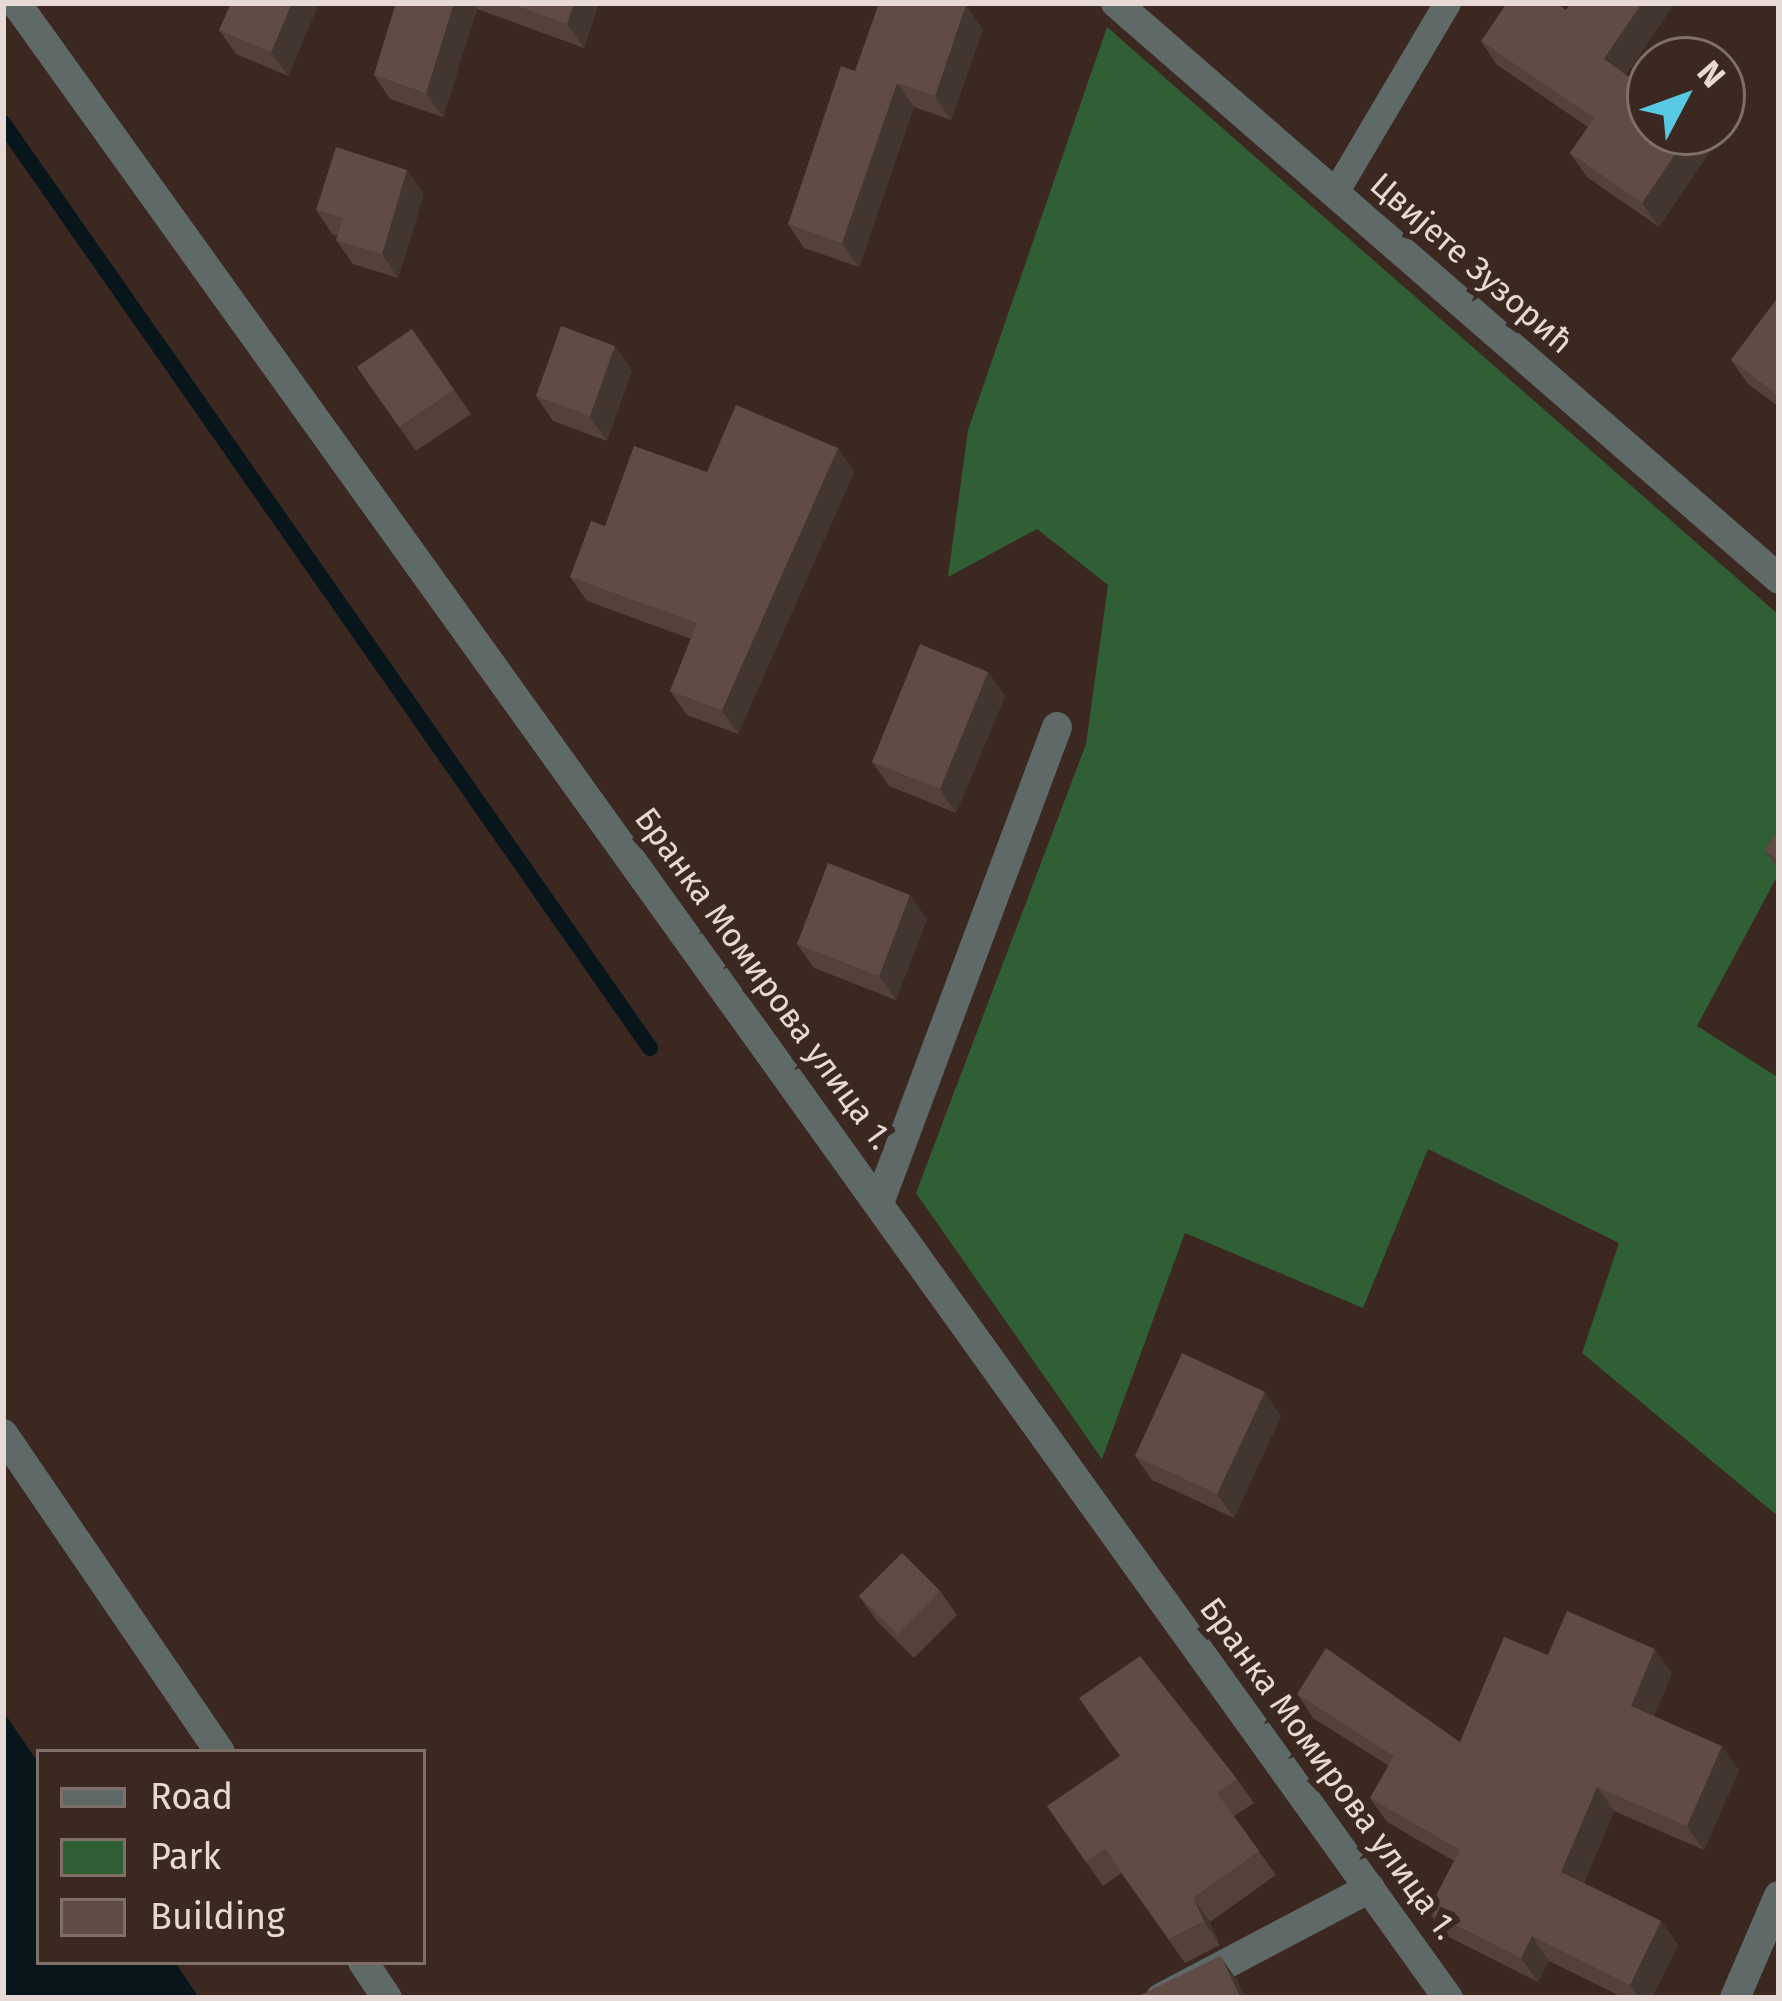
<!DOCTYPE html>
<html>
<head>
<meta charset="utf-8">
<style>
	body { margin:0 }
	#map { position:relative; width:1782px; height:2001px; overflow:hidden; background:#3a2821; font-family:"Fira Sans",sans-serif }
	div>[style] { position:absolute }
	.green>* { inset:0; background:#305e35 }
	.water>* { inset:0; background:#08151a }
	.stream>* { height:16px; margin:-8px; padding:0 8px; transform-origin:8px; border-radius:8px; background:#08151a }
	.lane>* { height:27px; margin:-13.5px; padding:0 13.5px; transform-origin:13.5px; border-radius:13.5px; background:#5f6968 }
	.street>* { height:30px; margin:-15px; padding:0 15px; transform-origin:15px; border-radius:15px; background:#5f6968 }
	.wall>* { inset:0; background:#53413a }
	.shaded-wall>* { inset:0; background:#433530 }
	.building>* { inset:0; background:#604c44 }
	span { translate:-50% -50%; white-space:nowrap; text-align:center; line-height:1.15; -webkit-text-stroke:12px #3a2821; paint-order:stroke }
	.street-label { font-size:33px; color:#e7dad6 }
	.frame { position:absolute; inset:0; border:6px solid #e7dad6; pointer-events:none }
	.legend { position:absolute; left:36px; top:1749px; width:390px; height:216px; box-sizing:border-box; background:#3a2821; border:3px solid #7f6f69; margin:0; padding:15px 21px; list-style:none; font-size:36px; color:#e7dad6 }
	.legend li { display:flex; align-items:center; gap:24px; height:60px }
	.legend b { width:60px; border:3px solid #7f6f69 }
	.north { position:absolute; left:1626px; top:36px; width:120px; height:120px; box-sizing:border-box; background:#3a2821; border:3px solid #7f6f69; border-radius:50%; rotate:49deg; font-size:33px; font-weight:700; line-height:48px; text-align:center; color:#e7dad6 }
	.north::after { content:''; display:block; margin:auto; width:42px; height:54px; background:#58c9e3; clip-path:polygon(50% 0,100% 100%,50% 72%,0 100%) }
</style>
</head>
<body>
<div id="map">
	<div class="green">
		<i style="clip-path:polygon(1107px 27px,1779px 615px,1779px 873px,1697px 1026px,1779px 1078px,1779px 1517px,1582px 1353px,1619px 1243px,1428px 1149px,1363px 1308px,1185px 1233px,1102px 1459px,916px 1193px,1086px 744px,1108px 585px,1037px 529px,948px 577px,968px 430px)"></i>
	</div>
	<div class="water">
		<i style="clip-path:polygon(3px 1711px,39px 1764px,39px 1962px,175px 1962px,199px 1998px,3px 1998px)"></i>
	</div>
	<div class="stream">
		<i style="left:3px;top:123px;width:1129px;rotate:55.03deg"></i>
	</div>
	<div class="lane">
		<i style="left:1334px;top:194px;width:222px;rotate:-59.4deg"></i>
	</div>
	<div class="street">
		<i style="left:16px;top:3px;width:2456px;rotate:54.33deg"></i>
		<i style="left:1116px;top:3px;width:878px;rotate:40.98deg"></i>
		<i style="left:879px;top:1203px;width:508px;rotate:-69.5deg"></i>
		<i style="left:3px;top:1434px;width:385px;rotate:55.7deg"></i>
		<i style="left:363px;top:1962px;width:43px;rotate:56.3deg"></i>
		<i style="left:1161px;top:1998px;width:236px;rotate:-27.8deg"></i>
		<i style="left:1735px;top:1998px;width:111px;rotate:-66.7deg"></i>
	</div>
	<div class="wall">
		<i style="clip-path:polygon(319px 3px,288px 76px,236px 54px,219px 30px)"></i>
		<i style="clip-path:polygon(396px 3px,599px 3px,584px 48px,477px 9px,443px 117px,390px 99px,374px 75px)"></i>
		<i style="clip-path:polygon(983px 29px,951px 120px,914px 107px,859px 267px,804px 248px,788px 224px,855px 71px)"></i>
		<i style="clip-path:polygon(1481px 41px,1626px 75px,1650px 132px,1701px 132px,1712px 148px,1659px 227px,1587px 177px,1570px 153px,1588px 127px,1497px 65px)"></i>
		<i style="clip-path:polygon(424px 194px,398px 278px,353px 264px,336px 240px,338px 236px,333px 235px,316px 210px)"></i>
		<i style="clip-path:polygon(1779px 296px,1779px 407px,1748px 384px,1731px 360px)"></i>
		<i style="clip-path:polygon(412px 329px,471px 414px,416px 451px,357px 367px)"></i>
		<i style="clip-path:polygon(632px 370px,607px 441px,553px 421px,536px 396px)"></i>
		<i style="clip-path:polygon(838px 448px,854px 472px,738px 734px,687px 715px,670px 691px,691px 639px,587px 601px,570px 577px,605px 526px,707px 472px)"></i>
		<i style="clip-path:polygon(988px 672px,1005px 696px,956px 813px,889px 786px,872px 762px)"></i>
		<i style="clip-path:polygon(1779px 829px,1779px 871px,1764px 850px)"></i>
		<i style="clip-path:polygon(927px 919px,896px 1000px,814px 968px,797px 944px)"></i>
		<i style="clip-path:polygon(1281px 1416px,1234px 1518px,1152px 1480px,1135px 1456px)"></i>
		<i style="clip-path:polygon(940px 1591px,957px 1615px,914px 1658px,876px 1620px,859px 1596px)"></i>
		<i style="clip-path:polygon(1672px 1673px,1654px 1716px,1739px 1770px,1704px 1850px,1614px 1811px,1584px 1883px,1661px 1921px,1678px 1945px,1652px 1998px,1624px 1998px,1549px 1961px,1538px 1982px,1445px 1935px,1428px 1911px,1454px 1861px,1387px 1822px,1370px 1798px,1389px 1766px,1313px 1718px,1297px 1694px,1460px 1742px)"></i>
		<i style="clip-path:polygon(1237px 1779px,1254px 1803px,1234px 1816px,1276px 1875px,1210px 1922px,1220px 1945px,1185px 1963px,1121px 1873px,1103px 1886px,1047px 1806px)"></i>
	</div>
	<div class="shaded-wall">
		<i style="clip-path:polygon(292px 3px,319px 3px,288px 76px,271px 52px)"></i>
		<i style="clip-path:polygon(454px 3px,473px 3px,477px 9px,443px 117px,426px 93px)"></i>
		<i style="clip-path:polygon(574px 3px,599px 3px,584px 48px,567px 24px)"></i>
		<i style="clip-path:polygon(1642px 3px,1675px 3px,1621px 83px,1604px 59px)"></i>
		<i style="clip-path:polygon(966px 5px,983px 29px,951px 120px,935px 96px)"></i>
		<i style="clip-path:polygon(897px 83px,914px 107px,859px 267px,842px 243px)"></i>
		<i style="clip-path:polygon(1690px 132px,1701px 132px,1712px 148px,1659px 227px,1642px 203px)"></i>
		<i style="clip-path:polygon(407px 170px,424px 194px,398px 278px,382px 254px)"></i>
		<i style="clip-path:polygon(615px 346px,632px 370px,607px 441px,590px 416px)"></i>
		<i style="clip-path:polygon(838px 448px,854px 472px,738px 734px,722px 710px)"></i>
		<i style="clip-path:polygon(988px 672px,1005px 696px,956px 813px,940px 789px)"></i>
		<i style="clip-path:polygon(910px 895px,927px 919px,896px 1000px,879px 976px)"></i>
		<i style="clip-path:polygon(1265px 1392px,1281px 1416px,1234px 1518px,1217px 1494px)"></i>
		<i style="clip-path:polygon(1655px 1649px,1672px 1673px,1648px 1730px,1631px 1706px)"></i>
		<i style="clip-path:polygon(1722px 1746px,1739px 1770px,1704px 1850px,1687px 1826px)"></i>
		<i style="clip-path:polygon(1597px 1787px,1614px 1811px,1578px 1896px,1561px 1872px)"></i>
		<i style="clip-path:polygon(1193px 1898px,1210px 1922px,1220px 1945px,1204px 1921px)"></i>
		<i style="clip-path:polygon(1661px 1921px,1678px 1945px,1652px 1998px,1639px 1998px,1630px 1985px)"></i>
		<i style="clip-path:polygon(1532px 1936px,1549px 1961px,1538px 1982px,1521px 1958px)"></i>
		<i style="clip-path:polygon(1220px 1956px,1237px 1980px,1246px 1998px,1241px 1998px)"></i>
	</div>
	<div class="building">
		<i style="clip-path:polygon(231px 3px,292px 3px,271px 52px,219px 30px)"></i>
		<i style="clip-path:polygon(396px 3px,454px 3px,426px 93px,374px 75px)"></i>
		<i style="clip-path:polygon(510px 3px,574px 3px,567px 24px)"></i>
		<i style="clip-path:polygon(879px 3px,960px 3px,966px 5px,935px 96px,897px 83px,842px 243px,788px 224px,841px 66px,855px 71px)"></i>
		<i style="clip-path:polygon(1507px 3px,1556px 3px,1566px 10px,1571px 3px,1642px 3px,1604px 59px,1650px 92px,1650px 132px,1690px 132px,1642px 203px,1570px 153px,1594px 118px,1481px 41px)"></i>
		<i style="clip-path:polygon(336px 147px,407px 170px,382px 254px,336px 240px,343px 218px,316px 210px)"></i>
		<i style="clip-path:polygon(1779px 296px,1779px 396px,1731px 360px)"></i>
		<i style="clip-path:polygon(561px 326px,615px 346px,590px 416px,536px 396px)"></i>
		<i style="clip-path:polygon(412px 329px,454px 390px,399px 427px,357px 367px)"></i>
		<i style="clip-path:polygon(736px 405px,838px 448px,722px 710px,670px 691px,697px 623px,570px 577px,591px 521px,605px 526px,634px 446px,707px 472px)"></i>
		<i style="clip-path:polygon(920px 644px,988px 672px,940px 789px,872px 762px)"></i>
		<i style="clip-path:polygon(1779px 829px,1779px 861px,1764px 850px)"></i>
		<i style="clip-path:polygon(828px 863px,910px 895px,879px 976px,797px 944px)"></i>
		<i style="clip-path:polygon(1182px 1353px,1265px 1392px,1217px 1494px,1135px 1456px)"></i>
		<i style="clip-path:polygon(902px 1553px,940px 1591px,897px 1634px,859px 1596px)"></i>
		<i style="clip-path:polygon(1567px 1611px,1655px 1649px,1631px 1706px,1722px 1746px,1687px 1826px,1597px 1787px,1561px 1872px,1661px 1921px,1630px 1985px,1532px 1936px,1521px 1958px,1428px 1911px,1460px 1850px,1370px 1798px,1394px 1756px,1297px 1694px,1326px 1648px,1460px 1742px,1504px 1637px,1548px 1655px)"></i>
		<i style="clip-path:polygon(1140px 1656px,1237px 1779px,1217px 1793px,1259px 1851px,1193px 1898px,1204px 1921px,1169px 1939px,1105px 1849px,1086px 1862px,1047px 1806px,1120px 1756px,1079px 1698px)"></i>
		<i style="clip-path:polygon(1220px 1956px,1241px 1998px,1134px 1998px)"></i>
	</div>
	<div class="street-label">
		<span style="left:1471px;top:264px;rotate:41deg">Цвијете Зузорић</span>
		<span style="left:763px;top:979px;rotate:54deg">Бранка Момирова улица 1.</span>
		<span style="left:1328px;top:1769px;rotate:54deg">Бранка Момирова улица 1.</span>
	</div>
	<div class="frame"></div>
	<ul class="legend">
	<li><b style="height:15px;background:#5f6968"></b>Road</li>
	<li><b style="height:33px;background:#305e35"></b>Park</li>
	<li><b style="height:33px;background:#604c44"></b>Building</li>
	</ul>
	<div class="north">N</div>
</div>
</body>
</html>
